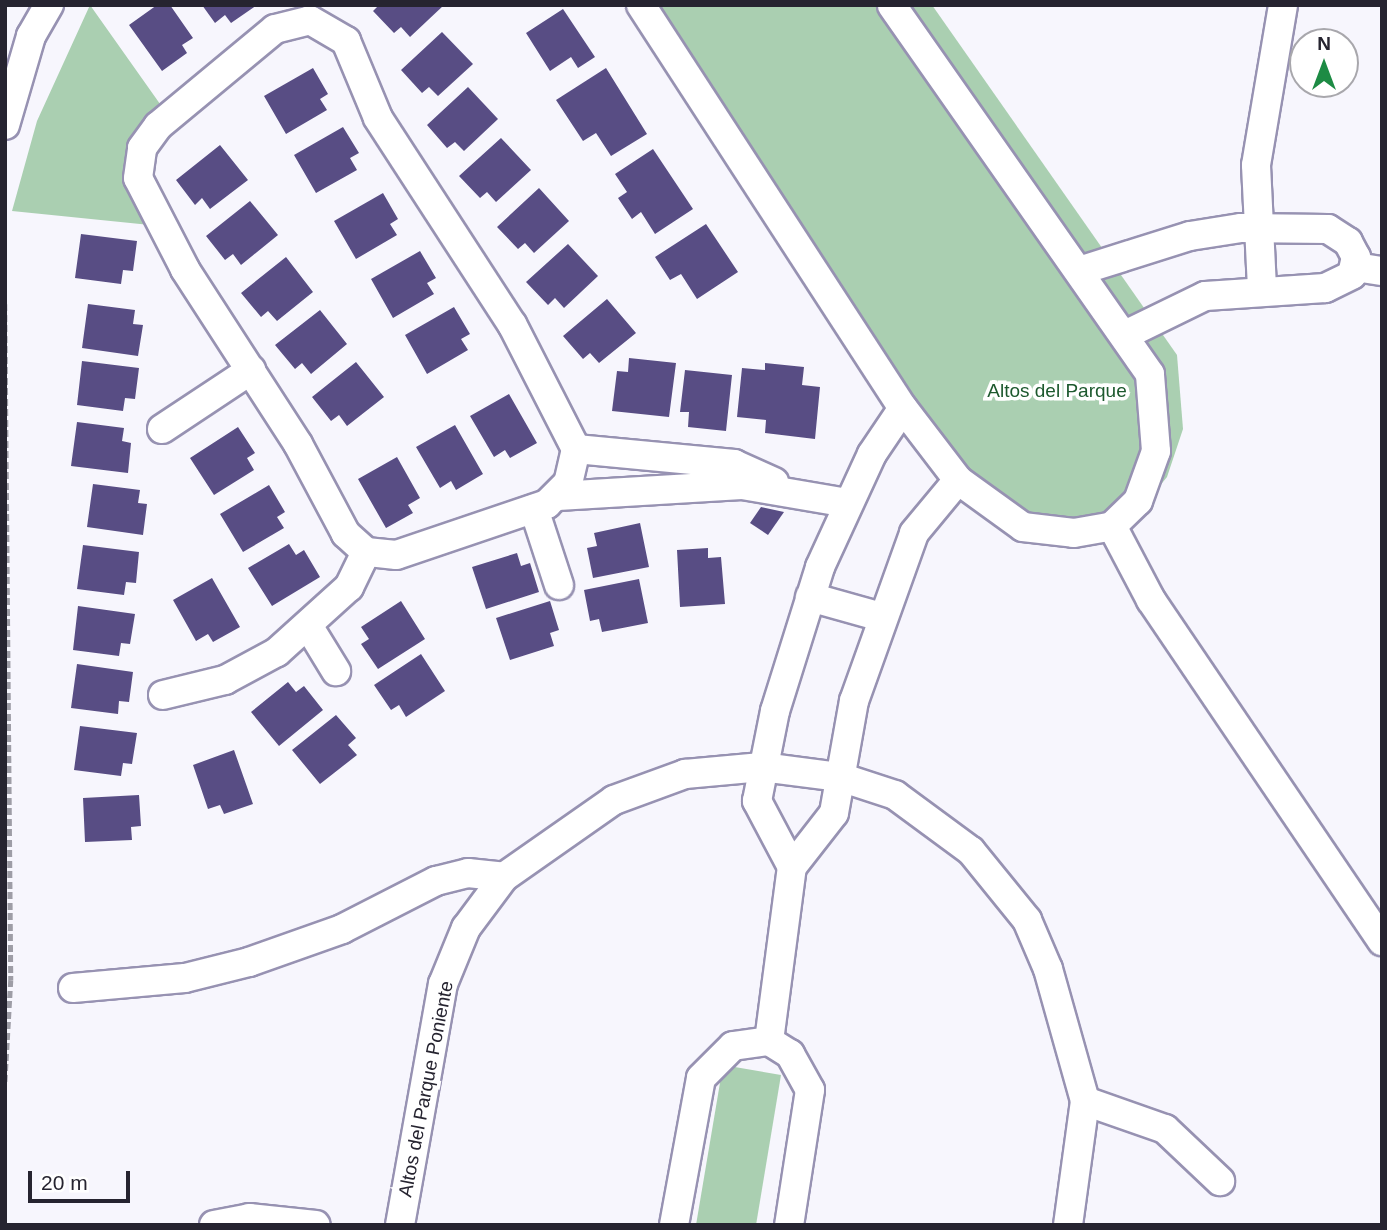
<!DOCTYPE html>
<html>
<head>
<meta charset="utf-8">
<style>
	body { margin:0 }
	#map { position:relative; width:1387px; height:1230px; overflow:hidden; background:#f7f6fd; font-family:Helvetica,sans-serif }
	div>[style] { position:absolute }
	.green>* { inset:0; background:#aacfb1 }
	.building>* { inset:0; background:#584d84 }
	.path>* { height:4.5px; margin-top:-2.25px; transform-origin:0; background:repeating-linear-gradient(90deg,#9e9da6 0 7px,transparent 0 10.5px) }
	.roads { filter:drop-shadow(2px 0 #9792b2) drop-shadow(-2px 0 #9792b2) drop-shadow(0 2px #9792b2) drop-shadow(0 -2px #9792b2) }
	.minor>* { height:28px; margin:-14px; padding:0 14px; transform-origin:14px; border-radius:14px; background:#fff }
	span { translate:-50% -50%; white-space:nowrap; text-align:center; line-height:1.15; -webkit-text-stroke:7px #fff; paint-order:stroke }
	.park-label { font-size:19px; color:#1d592e }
	.street-label { font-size:19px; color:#262430 }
	.frame { position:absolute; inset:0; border:7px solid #262430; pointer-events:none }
	.north { position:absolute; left:1289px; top:28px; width:70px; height:70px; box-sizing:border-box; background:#fff; border:2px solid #a8a7ac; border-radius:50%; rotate:0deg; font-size:19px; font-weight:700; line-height:28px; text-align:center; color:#262430 }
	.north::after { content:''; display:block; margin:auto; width:24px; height:32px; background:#1d8b44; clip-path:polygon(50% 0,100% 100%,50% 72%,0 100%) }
	.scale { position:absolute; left:28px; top:1171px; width:102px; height:32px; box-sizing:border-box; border:4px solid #262430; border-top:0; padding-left:9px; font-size:21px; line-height:24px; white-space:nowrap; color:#262430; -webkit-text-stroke:5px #fff; paint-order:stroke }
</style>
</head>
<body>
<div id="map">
	<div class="green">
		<i style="clip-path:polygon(90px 5px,165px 111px,144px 127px,150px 225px,12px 211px,37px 121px)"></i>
		<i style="clip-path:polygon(637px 5px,932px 5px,1177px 355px,1183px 429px,1167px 477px,1150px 498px,1129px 512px,1049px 526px,978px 491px)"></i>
		<i style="clip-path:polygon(723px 1065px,781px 1075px,756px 1225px,696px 1225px)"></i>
	</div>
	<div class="building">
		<i style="clip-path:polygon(157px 5px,170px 5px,193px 38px,182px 45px,187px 53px,162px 71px,129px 25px)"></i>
		<i style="clip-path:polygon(202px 5px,257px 5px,231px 23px,225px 15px,215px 23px)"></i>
		<i style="clip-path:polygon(379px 5px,444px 5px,410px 37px,401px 27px,394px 33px,373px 11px)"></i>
		<i style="clip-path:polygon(563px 9px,595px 57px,578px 68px,571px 57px,550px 71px,526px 33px)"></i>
		<i style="clip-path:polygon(442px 32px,473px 64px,438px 96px,429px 87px,422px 93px,401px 70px)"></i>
		<i style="clip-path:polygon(313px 68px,328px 94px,320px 99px,327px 110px,286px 134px,264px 96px)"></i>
		<i style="clip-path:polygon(606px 68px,647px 134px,611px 156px,596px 133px,583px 141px,556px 100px)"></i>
		<i style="clip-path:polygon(468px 87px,498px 119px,464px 151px,455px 142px,447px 148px,427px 125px)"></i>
		<i style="clip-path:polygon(343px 127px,359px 153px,350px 158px,357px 170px,316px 193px,294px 155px)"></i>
		<i style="clip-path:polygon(501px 138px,531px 170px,496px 202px,487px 192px,480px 198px,459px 176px)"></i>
		<i style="clip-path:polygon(220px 145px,248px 180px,210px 209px,202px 198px,195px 205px,176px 180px)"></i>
		<i style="clip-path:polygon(653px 149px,693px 209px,655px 234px,641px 212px,632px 219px,618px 198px,627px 192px,615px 174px)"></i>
		<i style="clip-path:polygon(539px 188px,569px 221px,534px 253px,525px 243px,518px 249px,497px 227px)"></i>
		<i style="clip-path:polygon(383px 193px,398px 219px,390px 224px,397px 235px,356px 259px,334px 221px)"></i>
		<i style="clip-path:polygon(250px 201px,278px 235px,241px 265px,233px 254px,225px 260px,206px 236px)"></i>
		<i style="clip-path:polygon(706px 224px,738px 272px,697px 299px,681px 274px,670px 280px,655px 257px)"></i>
		<i style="clip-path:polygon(81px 234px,137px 241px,133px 271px,123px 270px,121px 284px,75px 278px)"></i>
		<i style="clip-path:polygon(568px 244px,598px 276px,564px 308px,555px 298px,548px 305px,526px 282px)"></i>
		<i style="clip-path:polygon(420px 251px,436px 278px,427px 283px,434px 294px,393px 318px,371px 279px)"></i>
		<i style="clip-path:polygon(286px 257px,313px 292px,277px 321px,268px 311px,261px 317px,241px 293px)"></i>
		<i style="clip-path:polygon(607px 299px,636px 333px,599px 363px,590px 353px,583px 359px,563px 336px)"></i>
		<i style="clip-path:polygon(88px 304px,135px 310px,133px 324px,143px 325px,138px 356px,82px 348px)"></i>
		<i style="clip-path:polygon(454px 307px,470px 334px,461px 339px,468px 350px,427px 374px,405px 335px)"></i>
		<i style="clip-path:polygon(320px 310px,347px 344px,311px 374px,302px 363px,295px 369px,275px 345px)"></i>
		<i style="clip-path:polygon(629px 358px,676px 363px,669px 417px,612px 411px,617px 371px,628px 372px)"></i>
		<i style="clip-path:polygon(82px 361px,139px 368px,135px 399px,125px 398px,123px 411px,77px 405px)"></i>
		<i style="clip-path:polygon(356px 362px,384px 397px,347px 426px,339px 415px,331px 421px,312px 397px)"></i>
		<i style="clip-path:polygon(765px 363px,804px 367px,802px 385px,820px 387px,815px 439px,765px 433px,766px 420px,737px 417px,742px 368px,765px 370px)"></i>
		<i style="clip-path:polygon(685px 370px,732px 375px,726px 431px,688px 427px,689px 412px,680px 412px)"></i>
		<i style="clip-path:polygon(509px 394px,537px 443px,510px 458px,505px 450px,494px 457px,470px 416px)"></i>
		<i style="clip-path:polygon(77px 422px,124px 428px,122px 441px,131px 443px,128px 473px,71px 466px)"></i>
		<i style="clip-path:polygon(455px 425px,483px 474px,456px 490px,451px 481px,440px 488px,416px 447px)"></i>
		<i style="clip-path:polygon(238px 427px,255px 453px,247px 458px,254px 470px,214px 495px,190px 458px)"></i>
		<i style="clip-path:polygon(397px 457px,420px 498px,408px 505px,413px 513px,386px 528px,358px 479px)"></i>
		<i style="clip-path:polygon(93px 484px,140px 490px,138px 503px,147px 504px,143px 535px,87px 527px)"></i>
		<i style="clip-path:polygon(269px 485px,285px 512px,277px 517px,284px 528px,243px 552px,220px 514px)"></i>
		<i style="clip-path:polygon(761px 507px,784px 512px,768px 535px,750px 523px)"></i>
		<i style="clip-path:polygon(640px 523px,649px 567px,593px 578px,587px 548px,597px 546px,594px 533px)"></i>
		<i style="clip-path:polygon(289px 544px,296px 555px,304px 550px,320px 577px,272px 606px,248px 568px)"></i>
		<i style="clip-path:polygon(83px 545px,139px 552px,136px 583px,126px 582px,124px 595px,77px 589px)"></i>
		<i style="clip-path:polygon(708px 548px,708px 558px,721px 557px,725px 604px,680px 607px,677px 550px)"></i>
		<i style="clip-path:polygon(517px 553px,521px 566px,530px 563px,539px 592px,486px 609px,472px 567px)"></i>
		<i style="clip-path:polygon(212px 578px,240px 627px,213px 642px,208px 634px,196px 641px,173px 600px)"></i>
		<i style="clip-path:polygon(639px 579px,648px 623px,602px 632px,599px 619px,590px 621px,584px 590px)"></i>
		<i style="clip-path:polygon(401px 601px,425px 639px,378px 669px,361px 644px,369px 639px,361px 627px)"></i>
		<i style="clip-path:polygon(550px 601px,559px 630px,550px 633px,554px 646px,510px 660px,496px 618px)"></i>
		<i style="clip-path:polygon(78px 606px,135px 614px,130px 644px,121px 643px,119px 656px,73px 650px)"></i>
		<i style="clip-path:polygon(421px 654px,445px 691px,406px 717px,399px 705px,391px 710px,374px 685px)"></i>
		<i style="clip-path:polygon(77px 664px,133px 672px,129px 702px,119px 701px,118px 714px,71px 708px)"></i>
		<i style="clip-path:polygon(288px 682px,296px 692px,304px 686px,323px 710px,279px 746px,251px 712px)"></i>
		<i style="clip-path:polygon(336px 715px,356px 738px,348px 745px,357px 755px,320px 784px,292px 750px)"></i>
		<i style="clip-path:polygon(80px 726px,137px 733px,132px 764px,123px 763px,121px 776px,74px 770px)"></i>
		<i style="clip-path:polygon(234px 750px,253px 804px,224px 814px,220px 805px,208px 809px,193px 765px)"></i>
		<i style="clip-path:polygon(139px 795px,141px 826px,131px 827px,132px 840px,85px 842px,83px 798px)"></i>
	</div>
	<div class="path">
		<i style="left:5px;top:304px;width:676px;rotate:89.49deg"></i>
		<i style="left:11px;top:980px;width:103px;rotate:93.3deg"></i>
	</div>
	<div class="roads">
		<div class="minor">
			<i style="left:641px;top:5px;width:481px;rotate:57deg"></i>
			<i style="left:903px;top:408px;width:91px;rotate:52.6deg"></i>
			<i style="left:958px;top:480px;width:80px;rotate:35.9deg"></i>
			<i style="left:1023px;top:527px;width:51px;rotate:6.7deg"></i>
			<i style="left:1074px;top:533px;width:39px;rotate:-10deg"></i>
			<i style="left:1112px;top:526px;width:36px;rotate:-44deg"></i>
			<i style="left:1138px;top:501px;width:53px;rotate:-70.2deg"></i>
			<i style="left:1156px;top:451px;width:77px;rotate:-94.5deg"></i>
			<i style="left:1150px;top:374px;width:450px;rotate:-125deg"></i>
			<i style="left:310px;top:20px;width:42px;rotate:30.3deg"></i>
			<i style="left:346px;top:41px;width:83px;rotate:67.4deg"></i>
			<i style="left:378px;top:118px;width:246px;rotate:57deg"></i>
			<i style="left:512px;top:324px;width:140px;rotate:62.9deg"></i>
			<i style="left:576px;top:449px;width:35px;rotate:103deg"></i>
			<i style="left:568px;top:483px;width:30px;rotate:135deg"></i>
			<i style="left:547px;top:504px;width:159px;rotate:161.3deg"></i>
			<i style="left:396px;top:555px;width:30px;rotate:-174deg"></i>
			<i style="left:366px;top:552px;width:27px;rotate:-138deg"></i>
			<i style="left:346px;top:534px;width:102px;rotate:-118.1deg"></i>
			<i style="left:298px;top:444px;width:208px;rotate:-122.9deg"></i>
			<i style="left:185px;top:269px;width:102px;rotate:-117.3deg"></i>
			<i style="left:138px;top:178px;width:30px;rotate:-82deg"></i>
			<i style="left:142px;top:148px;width:27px;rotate:-54deg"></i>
			<i style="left:158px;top:126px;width:152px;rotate:-39.7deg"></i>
			<i style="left:275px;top:29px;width:36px;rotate:-14deg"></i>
			<i style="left:5px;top:125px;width:93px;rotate:-73.7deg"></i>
			<i style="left:31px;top:36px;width:36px;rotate:-60deg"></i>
			<i style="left:1356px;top:267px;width:26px;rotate:9deg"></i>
			<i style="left:1082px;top:270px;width:113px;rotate:-17.5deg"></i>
			<i style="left:1190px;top:236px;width:52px;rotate:-8.9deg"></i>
			<i style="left:1241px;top:228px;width:87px;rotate:0.7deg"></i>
			<i style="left:1328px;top:229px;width:24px;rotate:33deg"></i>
			<i style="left:1348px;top:242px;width:17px;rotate:62deg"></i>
			<i style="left:1356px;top:257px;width:18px;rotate:103deg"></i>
			<i style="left:1352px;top:275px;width:30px;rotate:154deg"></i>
			<i style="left:1325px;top:288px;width:120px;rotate:176.2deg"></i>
			<i style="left:1205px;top:296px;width:87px;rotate:154deg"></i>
			<i style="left:1262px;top:288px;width:123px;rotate:-92.8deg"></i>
			<i style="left:1256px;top:165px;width:162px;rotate:-80.4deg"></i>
			<i style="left:162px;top:429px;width:107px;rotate:-33.5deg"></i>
			<i style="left:576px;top:449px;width:159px;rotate:5.4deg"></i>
			<i style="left:734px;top:464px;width:44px;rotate:24.2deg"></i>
			<i style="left:558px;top:496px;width:184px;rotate:-3.4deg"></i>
			<i style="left:742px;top:485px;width:107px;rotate:9.7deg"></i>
			<i style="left:534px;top:509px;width:80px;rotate:71.8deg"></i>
			<i style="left:1112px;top:526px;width:84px;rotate:62.2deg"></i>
			<i style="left:1151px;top:600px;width:412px;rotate:55.9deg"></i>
			<i style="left:810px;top:597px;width:74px;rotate:15.7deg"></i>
			<i style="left:309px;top:627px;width:52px;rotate:58.5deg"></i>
			<i style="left:163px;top:695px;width:64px;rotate:-13.6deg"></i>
			<i style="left:225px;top:680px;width:59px;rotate:-28.3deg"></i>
			<i style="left:277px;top:652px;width:97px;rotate:-42.1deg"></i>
			<i style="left:349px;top:587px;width:39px;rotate:-64deg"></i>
			<i style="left:792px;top:867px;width:75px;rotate:-117.9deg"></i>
			<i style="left:757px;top:801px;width:92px;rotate:-78.7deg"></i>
			<i style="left:775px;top:711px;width:151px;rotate:-72.6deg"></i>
			<i style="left:820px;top:567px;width:124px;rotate:-65.3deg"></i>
			<i style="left:872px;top:454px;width:55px;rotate:-56deg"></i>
			<i style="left:73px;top:988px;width:112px;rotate:-5.1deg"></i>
			<i style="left:185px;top:978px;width:66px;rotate:-14deg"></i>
			<i style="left:249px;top:962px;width:99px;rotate:-19.5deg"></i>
			<i style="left:342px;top:929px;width:106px;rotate:-27.1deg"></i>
			<i style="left:436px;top:881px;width:33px;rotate:-14deg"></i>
			<i style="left:468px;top:873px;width:36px;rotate:6deg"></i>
			<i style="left:769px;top:1041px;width:176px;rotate:-82.5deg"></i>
			<i style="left:792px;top:867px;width:68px;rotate:-52.1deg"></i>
			<i style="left:834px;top:813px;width:114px;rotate:-79.9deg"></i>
			<i style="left:854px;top:701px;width:178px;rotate:-70.3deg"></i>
			<i style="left:914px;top:533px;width:69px;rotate:-50.3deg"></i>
			<i style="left:1085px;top:1101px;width:85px;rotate:19.3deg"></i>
			<i style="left:1165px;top:1129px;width:76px;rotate:43.4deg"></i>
			<i style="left:214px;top:1225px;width:36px;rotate:-11deg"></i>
			<i style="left:249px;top:1218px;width:67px;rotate:6deg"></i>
			<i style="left:400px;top:1225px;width:245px;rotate:-79.9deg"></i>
			<i style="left:443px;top:984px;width:61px;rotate:-67.7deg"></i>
			<i style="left:466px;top:928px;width:64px;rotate:-53.3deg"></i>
			<i style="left:504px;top:877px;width:134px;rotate:-35deg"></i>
			<i style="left:614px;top:800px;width:76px;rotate:-20.1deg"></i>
			<i style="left:685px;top:774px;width:77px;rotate:-5.2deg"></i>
			<i style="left:762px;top:767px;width:79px;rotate:7.3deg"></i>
			<i style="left:840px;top:777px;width:58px;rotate:18.1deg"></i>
			<i style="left:895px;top:795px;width:94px;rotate:36.4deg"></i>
			<i style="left:971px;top:851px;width:89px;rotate:50.9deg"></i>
			<i style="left:1027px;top:920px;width:53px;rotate:66.8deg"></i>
			<i style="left:1048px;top:969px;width:137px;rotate:74.3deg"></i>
			<i style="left:1085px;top:1101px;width:125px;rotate:97.8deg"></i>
			<i style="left:674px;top:1225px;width:149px;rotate:-79.6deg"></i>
			<i style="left:701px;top:1078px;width:45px;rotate:-45deg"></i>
			<i style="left:733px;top:1046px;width:36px;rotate:-8deg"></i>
			<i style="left:769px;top:1041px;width:25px;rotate:32deg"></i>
			<i style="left:790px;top:1054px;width:41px;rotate:60.9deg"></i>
			<i style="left:810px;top:1090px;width:137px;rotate:98.8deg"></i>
		</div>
	</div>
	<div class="park-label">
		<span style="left:1057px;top:391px">Altos del Parque</span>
	</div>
	<div class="street-label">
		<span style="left:426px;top:1089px;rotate:-79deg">Altos del Parque Poniente</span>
	</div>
	<div class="frame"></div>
	<div class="north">N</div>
	<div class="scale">20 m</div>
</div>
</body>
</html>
